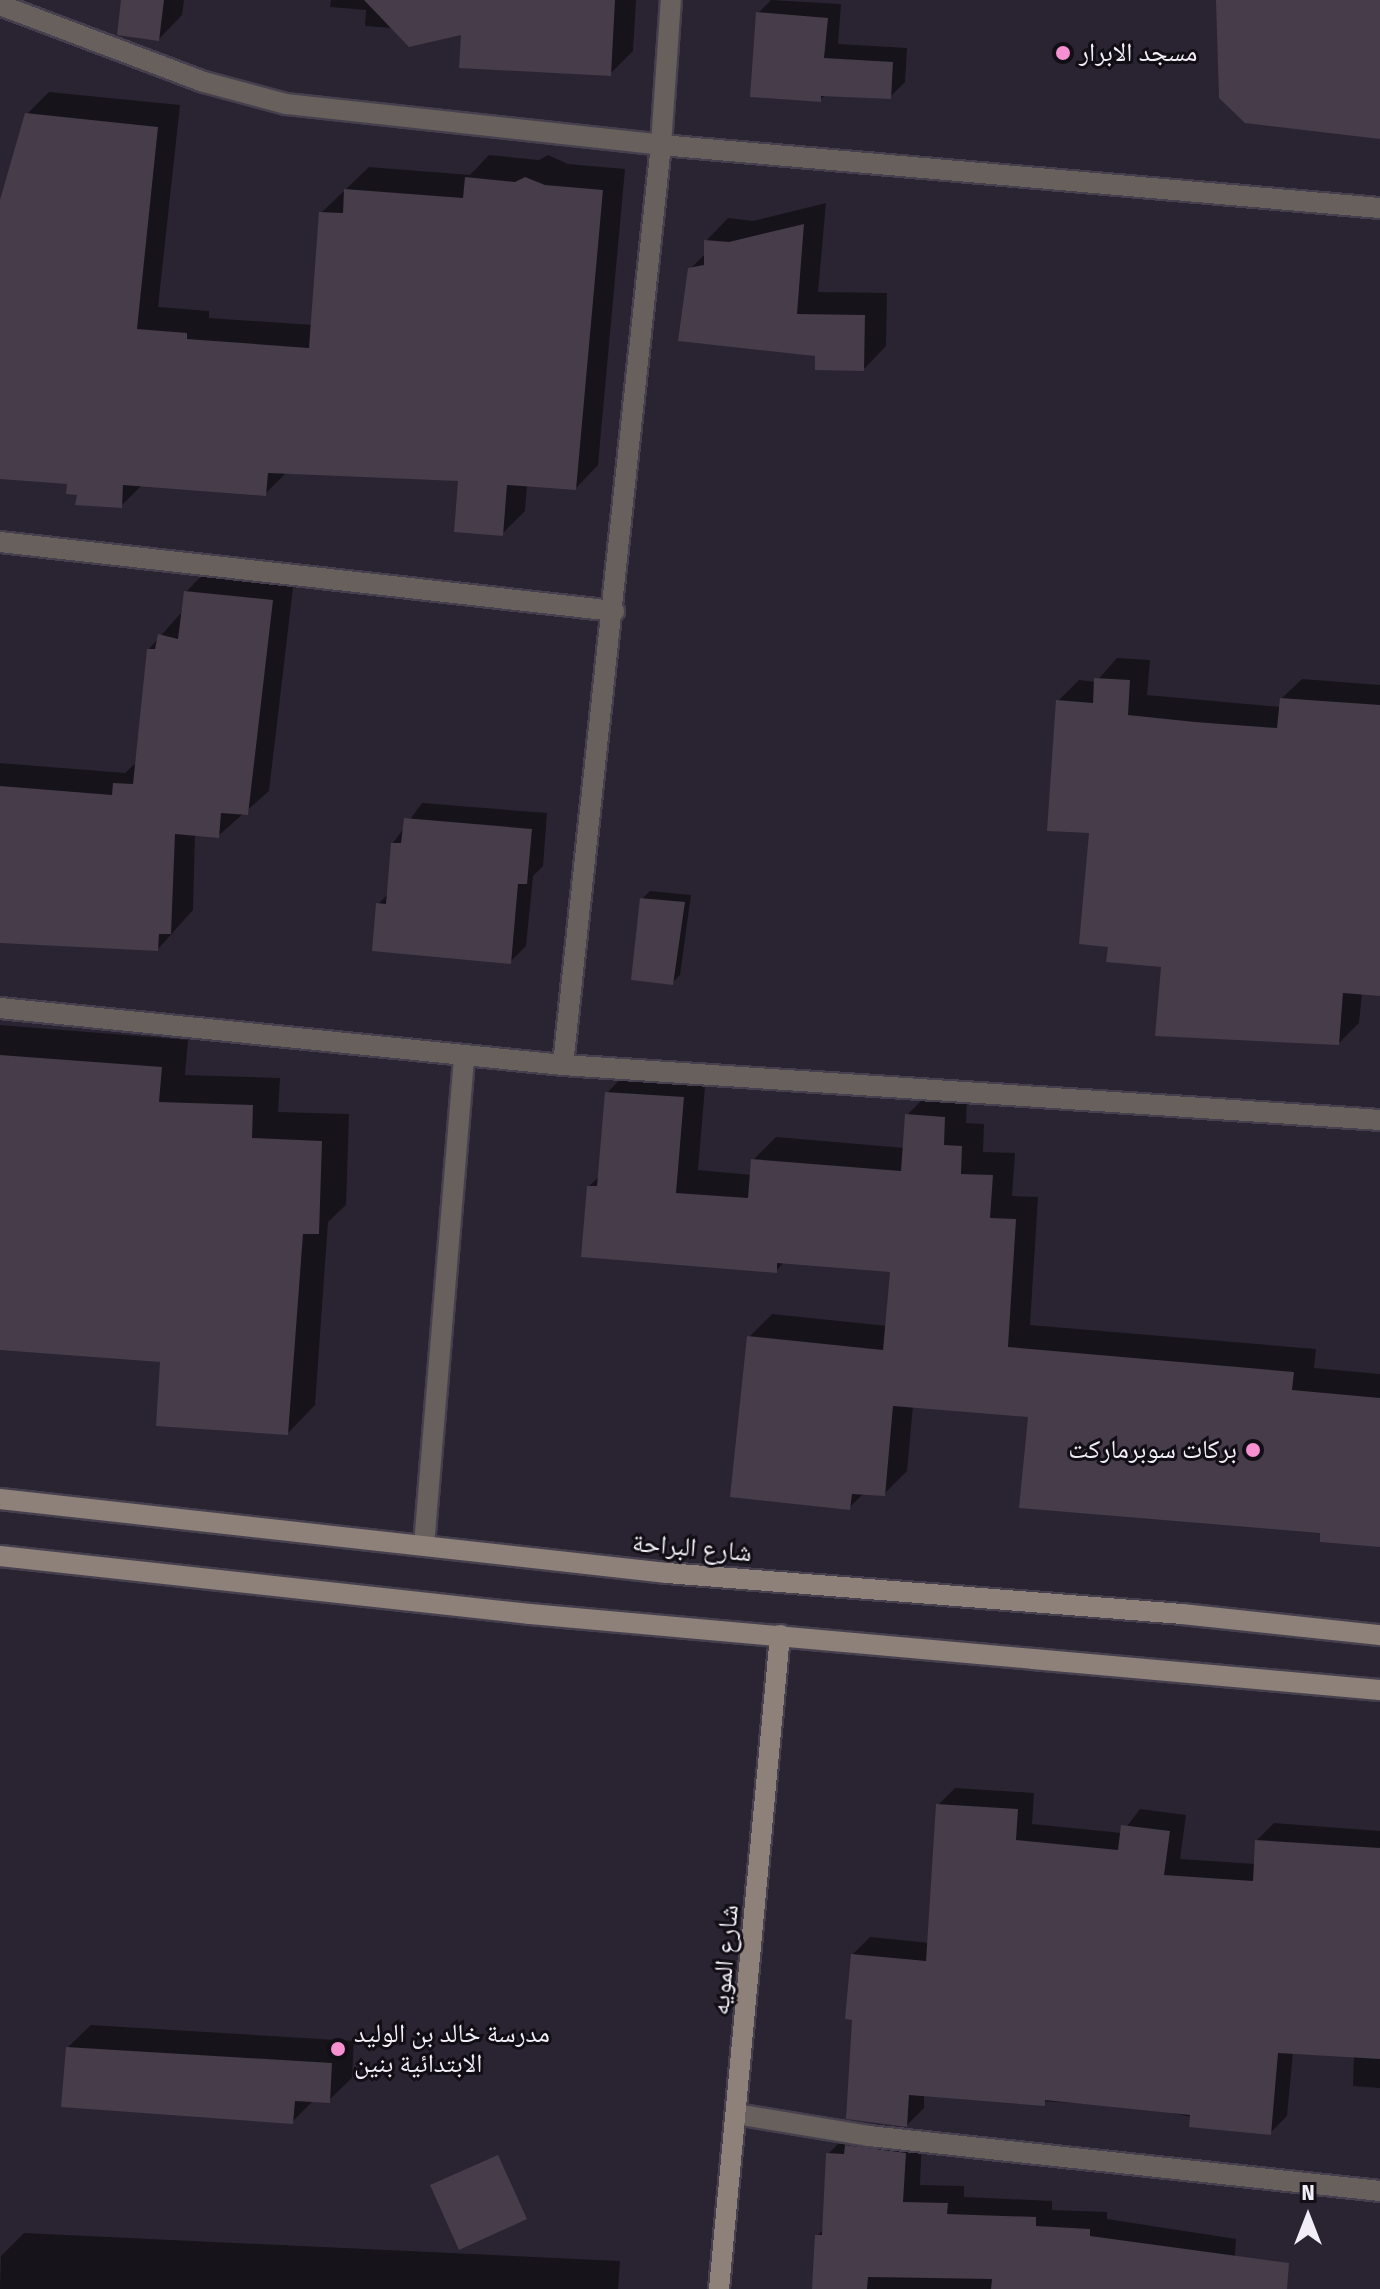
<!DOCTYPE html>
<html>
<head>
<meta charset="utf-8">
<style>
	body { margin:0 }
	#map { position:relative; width:1380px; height:2289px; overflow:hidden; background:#2a2432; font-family:"Fira Sans Condensed","Noto Naskh Arabic",sans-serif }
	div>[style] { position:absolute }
	.shadow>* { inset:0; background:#0007 }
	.building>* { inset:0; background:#463c4a }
	.roads { filter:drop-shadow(2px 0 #46404e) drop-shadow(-2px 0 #46404e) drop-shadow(0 2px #46404e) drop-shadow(0 -2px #46404e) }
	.street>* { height:20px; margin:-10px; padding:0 10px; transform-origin:10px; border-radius:10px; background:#68605c }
	.secondary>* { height:20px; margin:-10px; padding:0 10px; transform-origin:10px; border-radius:10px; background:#8e817a }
	.dots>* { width:22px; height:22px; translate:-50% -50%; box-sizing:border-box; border:4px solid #110e15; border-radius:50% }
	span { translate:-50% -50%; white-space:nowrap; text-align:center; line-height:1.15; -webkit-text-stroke:6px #110e15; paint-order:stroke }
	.poi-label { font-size:26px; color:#f1eef7 }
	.left { translate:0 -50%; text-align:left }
	.right { translate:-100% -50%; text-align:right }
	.street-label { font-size:26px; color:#f1eef7 }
	.north { position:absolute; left:1268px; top:2177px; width:80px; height:80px; -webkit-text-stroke:6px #110e15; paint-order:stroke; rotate:0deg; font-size:22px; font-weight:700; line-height:32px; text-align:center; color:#f1eef7 }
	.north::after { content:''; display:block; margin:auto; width:28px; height:36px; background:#f1eef7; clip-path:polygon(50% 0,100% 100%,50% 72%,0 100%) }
</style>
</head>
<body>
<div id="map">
	<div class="shadow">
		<i style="clip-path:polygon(125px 0,184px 0,182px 15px,159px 39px)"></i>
		<i style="clip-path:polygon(331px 0,636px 0,633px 51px,610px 74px,464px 33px,365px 26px,366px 10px,330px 7px)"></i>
		<i style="clip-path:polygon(771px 0,841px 4px,838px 44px,907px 48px,905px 82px,890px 97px,826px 94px,820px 100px,758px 13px)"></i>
		<i style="clip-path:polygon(49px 92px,180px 105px,158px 307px,209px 311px,209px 318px,313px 325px,321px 213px,369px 167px,470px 175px,489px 155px,539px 160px,548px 155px,568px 164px,625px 169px,598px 465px,576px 488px,527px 484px,525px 511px,502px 534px,460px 479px,287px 472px,265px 494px,142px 485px,121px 506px,79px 493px,69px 482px,0 477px,0 207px,27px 114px)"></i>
		<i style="clip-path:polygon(826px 203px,818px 292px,887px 293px,886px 346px,864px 369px,817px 354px,690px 269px,706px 253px,706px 241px,728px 218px,753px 221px)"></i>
		<i style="clip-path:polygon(207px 570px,294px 579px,269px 791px,218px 836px,195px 834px,193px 910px,158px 949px,0 940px,0 763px,125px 773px,138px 761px,149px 649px,181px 613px,186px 592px)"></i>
		<i style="clip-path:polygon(1117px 658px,1150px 660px,1147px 695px,1281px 707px,1281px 699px,1302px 679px,1380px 685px,1380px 994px,1362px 993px,1359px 1023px,1339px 1043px,1110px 945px,1091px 832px,1058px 701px,1079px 680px,1096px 682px)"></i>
		<i style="clip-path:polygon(422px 803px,547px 813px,543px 866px,533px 876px,526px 946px,510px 962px,378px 904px,389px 893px,393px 843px)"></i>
		<i style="clip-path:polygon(650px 891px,691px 895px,680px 975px,672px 983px,642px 899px)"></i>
		<i style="clip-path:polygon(0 1025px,188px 1040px,185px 1075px,280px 1078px,278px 1112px,349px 1114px,346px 1205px,328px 1222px,315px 1405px,288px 1433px,163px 1360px,0 1348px)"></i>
		<i style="clip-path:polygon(629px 1070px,706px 1075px,698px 1170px,752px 1175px,753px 1160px,776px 1137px,905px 1148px,907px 1115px,930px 1092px,967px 1095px,966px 1123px,984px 1124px,983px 1152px,1015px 1153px,1012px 1196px,1038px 1197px,1030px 1325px,1316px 1349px,1314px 1368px,1380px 1374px,1380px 1545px,1322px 1532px,1030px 1415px,913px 1405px,907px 1471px,884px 1494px,864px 1493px,849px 1508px,749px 1337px,772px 1314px,887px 1326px,892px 1270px,785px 1261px,776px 1271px,589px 1186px,600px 1176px,607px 1093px)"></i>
		<i style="clip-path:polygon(955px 1788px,1034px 1793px,1032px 1824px,1122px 1833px,1140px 1809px,1186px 1815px,1180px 1859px,1256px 1864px,1257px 1840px,1274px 1823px,1380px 1831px,1380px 2088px,1353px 2086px,1354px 2055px,1293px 2052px,1287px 2116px,1270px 2133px,1143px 2107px,924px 2094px,924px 2108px,907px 2125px,854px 2018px,853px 1954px,870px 1937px,930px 1943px,938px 1805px)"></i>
		<i style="clip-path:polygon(91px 2025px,354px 2041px,352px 2078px,329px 2100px,314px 2100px,292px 2122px,68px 2047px)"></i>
		<i style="clip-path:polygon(845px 2137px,922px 2137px,920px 2185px,964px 2186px,964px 2197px,1052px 2201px,1052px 2210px,1107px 2212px,1107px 2219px,1236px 2239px,1234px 2266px,1283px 2289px,814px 2289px,817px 2236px,825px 2228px,828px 2154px)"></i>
		<i style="clip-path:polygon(24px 2233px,620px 2261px,618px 2289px,0 2289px,1px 2256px)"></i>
	</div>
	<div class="building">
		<i style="clip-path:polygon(121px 0,164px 0,159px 41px,117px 35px)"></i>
		<i style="clip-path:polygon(364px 0,615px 0,611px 76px,459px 68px,461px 35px,409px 47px)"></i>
		<i style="clip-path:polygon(1216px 0,1380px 0,1380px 139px,1245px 123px,1219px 98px)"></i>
		<i style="clip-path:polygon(756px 12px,828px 18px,824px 58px,893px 62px,891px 99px,821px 96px,821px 102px,750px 97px)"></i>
		<i style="clip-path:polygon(25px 113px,158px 127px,137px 329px,187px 333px,187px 339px,309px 348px,319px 212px,343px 213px,344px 189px,463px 198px,465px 177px,515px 182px,525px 177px,545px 185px,603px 190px,576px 490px,507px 485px,503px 536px,454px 532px,458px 481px,268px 473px,266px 496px,123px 485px,122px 508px,75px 505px,77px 495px,66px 494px,67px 484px,0 479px,0 200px)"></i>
		<i style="clip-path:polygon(804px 224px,797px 314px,865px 315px,864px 371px,815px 370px,815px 356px,678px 341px,688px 268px,704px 265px,704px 240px,729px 242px)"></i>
		<i style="clip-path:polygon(184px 591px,273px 600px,248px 815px,221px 813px,219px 838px,175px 834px,171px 934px,159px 934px,158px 951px,0 943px,0 786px,112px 795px,113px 783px,133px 784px,147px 649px,155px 649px,158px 634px,178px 639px)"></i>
		<i style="clip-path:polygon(1094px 678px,1130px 680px,1128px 715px,1195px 722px,1277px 728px,1280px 698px,1380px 705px,1380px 996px,1343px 993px,1339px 1045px,1155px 1036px,1161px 967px,1106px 962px,1108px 947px,1079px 944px,1089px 833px,1047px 831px,1056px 700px,1093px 703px)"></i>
		<i style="clip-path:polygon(404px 818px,532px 829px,527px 884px,518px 884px,511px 964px,372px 951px,376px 903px,386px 904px,391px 843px,401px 843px)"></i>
		<i style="clip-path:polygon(640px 898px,685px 902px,673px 985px,631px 980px)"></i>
		<i style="clip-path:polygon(0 1055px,162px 1067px,159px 1102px,253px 1105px,252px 1138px,322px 1141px,319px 1234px,303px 1234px,288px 1435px,156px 1426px,160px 1362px,0 1350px)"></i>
		<i style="clip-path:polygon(605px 1092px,684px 1097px,676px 1193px,748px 1198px,751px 1159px,901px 1171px,905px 1114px,945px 1117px,944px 1145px,962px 1146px,961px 1174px,993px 1175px,990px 1218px,1016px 1219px,1008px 1347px,1294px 1372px,1292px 1390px,1380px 1398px,1380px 1547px,1320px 1542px,1320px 1533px,1019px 1508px,1028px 1417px,893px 1406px,885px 1496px,852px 1494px,850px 1510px,730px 1497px,747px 1336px,883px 1350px,890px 1272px,777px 1263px,777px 1273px,581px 1257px,587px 1186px,597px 1186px)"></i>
		<i style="clip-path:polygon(936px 1804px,1018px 1809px,1016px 1840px,1118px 1850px,1121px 1825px,1170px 1831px,1164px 1875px,1253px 1881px,1255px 1840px,1380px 1848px,1380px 2059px,1278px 2053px,1271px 2135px,1189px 2127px,1190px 2115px,1045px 2100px,1045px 2106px,909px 2095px,907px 2127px,846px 2119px,852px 2020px,845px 2019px,851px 1954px,926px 1961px)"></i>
		<i style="clip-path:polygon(66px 2047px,332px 2063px,330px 2103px,295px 2101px,293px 2124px,61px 2107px)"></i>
		<i style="clip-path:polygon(845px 2145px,906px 2153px,903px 2202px,948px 2203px,947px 2214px,1036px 2217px,1036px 2226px,1090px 2229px,1090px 2236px,1289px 2263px,1287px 2289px,991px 2289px,992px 2279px,868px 2277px,867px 2289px,812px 2289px,815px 2235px,822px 2235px,826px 2153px,844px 2154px)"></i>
		<i style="clip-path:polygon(498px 2155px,527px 2219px,459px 2250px,430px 2185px)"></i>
	</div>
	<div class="roads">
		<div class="street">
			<i style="left:0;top:5px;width:218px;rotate:20.7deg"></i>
			<i style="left:204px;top:82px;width:85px;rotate:15deg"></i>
			<i style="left:286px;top:104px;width:377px;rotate:6.2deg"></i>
			<i style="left:661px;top:145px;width:722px;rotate:5.01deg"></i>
			<i style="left:0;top:542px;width:618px;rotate:6.41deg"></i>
			<i style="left:0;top:1008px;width:566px;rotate:5.78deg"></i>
			<i style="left:563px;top:1065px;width:819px;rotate:3.85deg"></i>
			<i style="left:563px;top:1065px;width:925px;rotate:-83.92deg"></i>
			<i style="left:661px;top:145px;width:145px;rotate:-86.1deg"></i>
			<i style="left:424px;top:1545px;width:491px;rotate:-85.3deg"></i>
			<i style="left:736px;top:2114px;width:135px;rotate:9.4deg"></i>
			<i style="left:869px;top:2136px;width:514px;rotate:6.14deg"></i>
		</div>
		<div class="secondary">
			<i style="left:0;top:1499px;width:671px;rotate:6.33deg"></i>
			<i style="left:667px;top:1573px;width:517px;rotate:4.55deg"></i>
			<i style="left:1182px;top:1614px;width:199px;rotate:6.1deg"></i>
			<i style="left:0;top:1556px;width:533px;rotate:6.25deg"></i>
			<i style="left:530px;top:1614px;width:853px;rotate:5.11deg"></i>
			<i style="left:719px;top:2289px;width:657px;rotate:-84.67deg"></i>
		</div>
	</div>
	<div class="dots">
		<i style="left:1063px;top:53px;background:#f690d0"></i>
		<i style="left:1253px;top:1450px;background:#f690d0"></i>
		<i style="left:338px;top:2049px;background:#f690d0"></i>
	</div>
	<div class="poi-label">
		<span class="left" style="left:1079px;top:53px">مسجد الابرار</span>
		<span class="right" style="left:1237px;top:1450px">بركات سوبرماركت</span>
		<span class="left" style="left:354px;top:2049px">مدرسة خالد بن الوليد<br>الابتدائية بنين</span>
	</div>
	<div class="street-label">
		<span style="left:692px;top:1548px;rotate:5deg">شارع البراحة</span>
		<span style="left:725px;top:1960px;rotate:-85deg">شارع المويه</span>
	</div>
	<div class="north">N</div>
</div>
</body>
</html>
